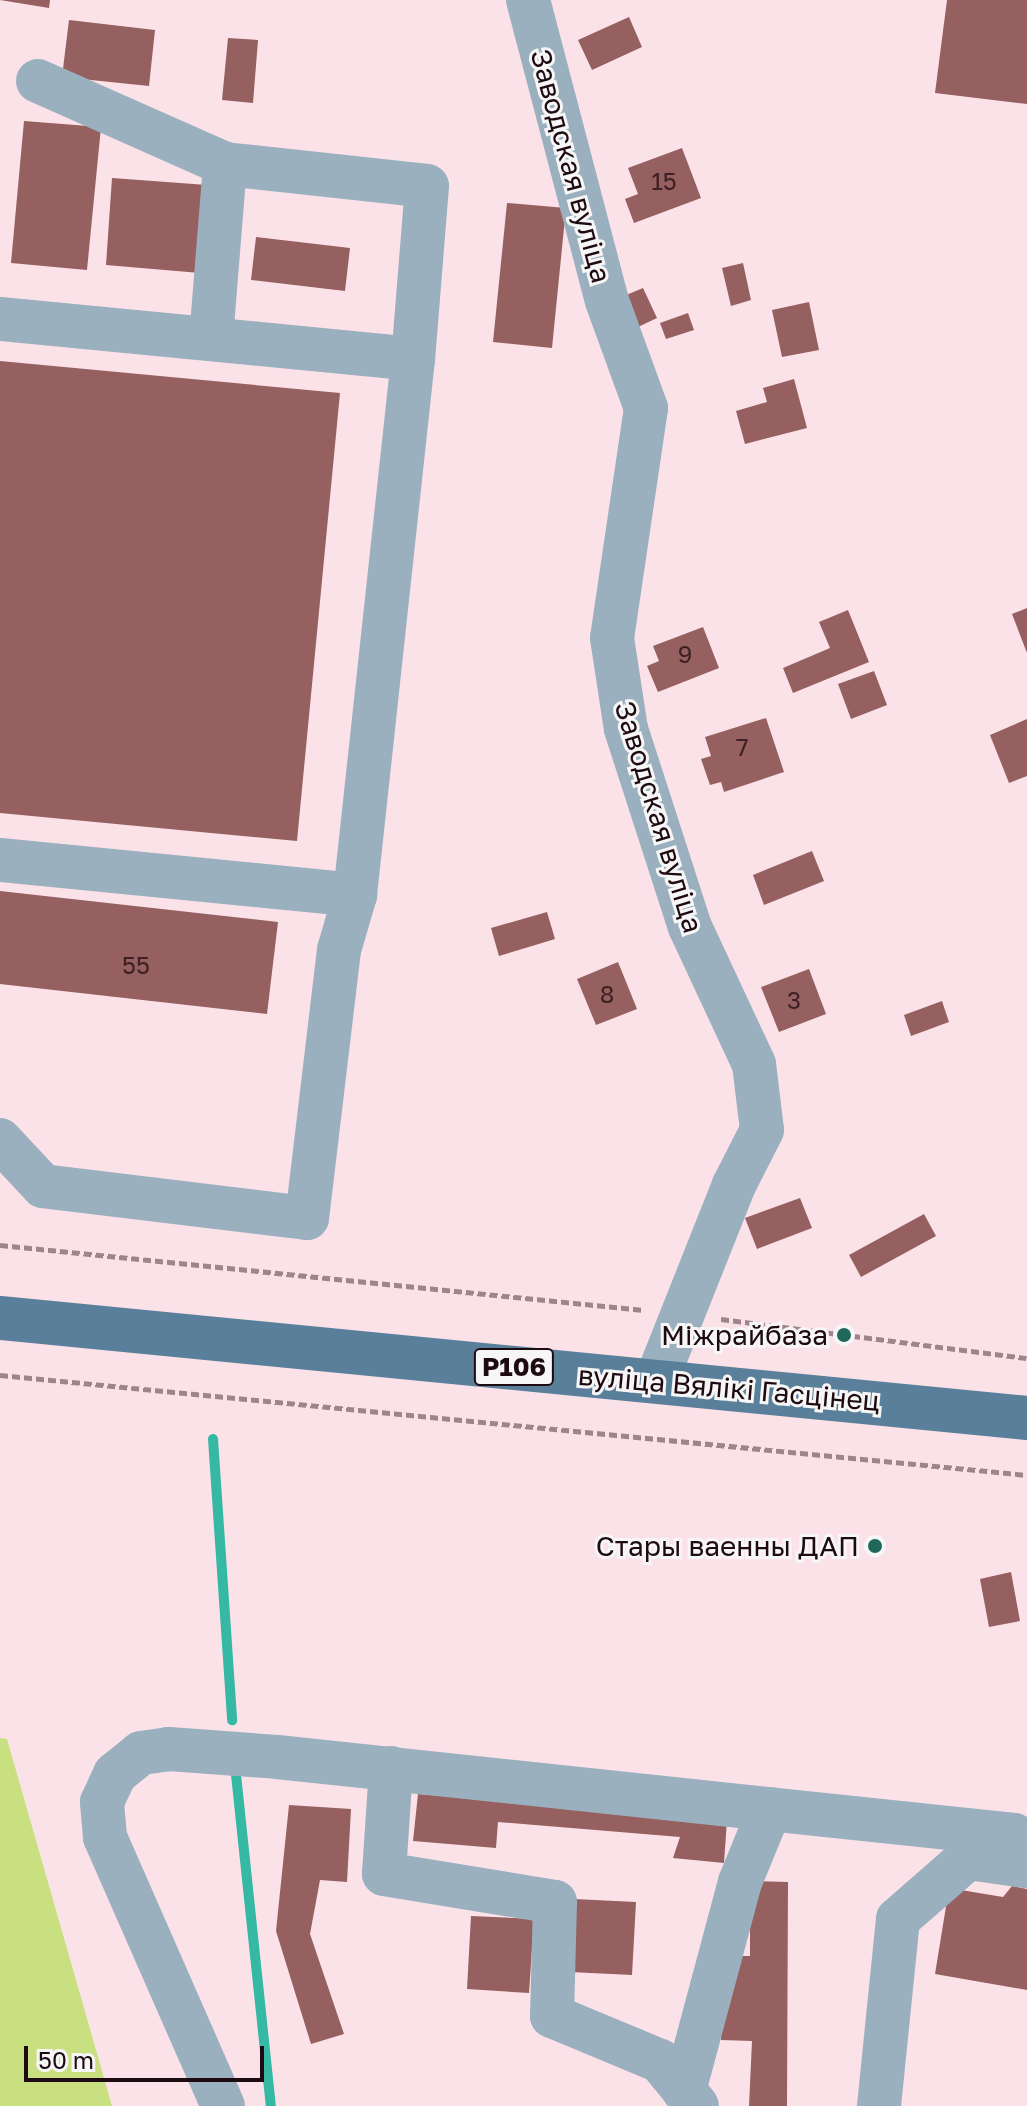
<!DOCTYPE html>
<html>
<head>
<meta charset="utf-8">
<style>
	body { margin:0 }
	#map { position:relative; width:1027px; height:2106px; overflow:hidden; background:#fbe2e8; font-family:"Golos Text",sans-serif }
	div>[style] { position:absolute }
	.green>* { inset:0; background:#c9e081 }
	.stream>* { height:10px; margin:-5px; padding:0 5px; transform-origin:5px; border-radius:5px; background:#35b8a4 }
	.building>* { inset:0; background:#95605f }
	.path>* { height:5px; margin-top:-2.5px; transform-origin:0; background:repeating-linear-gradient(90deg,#9c858b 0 8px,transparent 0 12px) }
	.minor>* { height:44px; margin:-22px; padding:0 22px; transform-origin:22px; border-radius:22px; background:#9bb0bf }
	.major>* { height:44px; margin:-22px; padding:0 22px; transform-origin:22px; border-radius:22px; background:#597f9a }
	.dots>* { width:22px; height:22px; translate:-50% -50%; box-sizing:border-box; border:4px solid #f6f6f6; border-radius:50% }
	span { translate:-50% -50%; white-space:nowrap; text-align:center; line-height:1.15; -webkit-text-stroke:6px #f6f6f6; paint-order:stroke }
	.number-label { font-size:24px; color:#3c2024 }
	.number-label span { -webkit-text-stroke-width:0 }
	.shield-label span { padding:2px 6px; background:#f6f6f6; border:2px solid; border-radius:6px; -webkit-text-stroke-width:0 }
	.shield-label { font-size:26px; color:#1e0a11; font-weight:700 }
	.street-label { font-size:28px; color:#1e0a11 }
	.poi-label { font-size:28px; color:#1e0a11 }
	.right { translate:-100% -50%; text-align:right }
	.scale { position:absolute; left:24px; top:2046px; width:240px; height:36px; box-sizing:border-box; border:4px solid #1e0a11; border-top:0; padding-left:10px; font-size:24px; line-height:28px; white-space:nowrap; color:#1e0a11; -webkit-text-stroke:6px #f6f6f6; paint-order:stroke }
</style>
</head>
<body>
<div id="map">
	<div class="green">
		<i style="clip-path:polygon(0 1738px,7px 1739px,112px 2106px,0 2106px)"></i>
	</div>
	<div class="stream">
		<i style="left:213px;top:1439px;width:282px;rotate:86.1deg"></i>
		<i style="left:235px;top:1765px;width:343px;rotate:84deg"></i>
	</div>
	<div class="building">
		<i style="clip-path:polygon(0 0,50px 0,49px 8px)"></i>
		<i style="clip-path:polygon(947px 0,1027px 0,1027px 104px,935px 93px)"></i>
		<i style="clip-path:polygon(629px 17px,642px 47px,592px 70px,578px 40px)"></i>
		<i style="clip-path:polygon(69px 20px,155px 30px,149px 86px,62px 77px)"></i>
		<i style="clip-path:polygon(228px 38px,258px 40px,253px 103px,222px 100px)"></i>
		<i style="clip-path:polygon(24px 121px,101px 127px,87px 270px,11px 263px)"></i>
		<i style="clip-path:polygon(682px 148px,701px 198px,634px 223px,625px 199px,638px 194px,628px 168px)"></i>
		<i style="clip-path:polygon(112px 178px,207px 185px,200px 273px,106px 265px)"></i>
		<i style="clip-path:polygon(507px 203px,566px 208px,552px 348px,493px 342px)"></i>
		<i style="clip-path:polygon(256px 237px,350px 248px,345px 291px,251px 280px)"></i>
		<i style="clip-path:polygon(743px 263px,751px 300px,731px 306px,722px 268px)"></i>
		<i style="clip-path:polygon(643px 288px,657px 318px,638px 327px,624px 296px)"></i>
		<i style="clip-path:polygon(809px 302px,819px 350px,782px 357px,772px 310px)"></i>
		<i style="clip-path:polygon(688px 313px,694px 330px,666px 339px,660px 323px)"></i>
		<i style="clip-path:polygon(0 361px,340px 393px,297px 841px,0 813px)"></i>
		<i style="clip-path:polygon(794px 379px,807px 428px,745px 444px,736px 411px,767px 402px,763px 388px)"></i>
		<i style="clip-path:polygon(1027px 608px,1027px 653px,1012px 614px)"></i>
		<i style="clip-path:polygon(848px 610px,869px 662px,793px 693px,783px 668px,830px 648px,819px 622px)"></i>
		<i style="clip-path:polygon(703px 627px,719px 668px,658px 692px,647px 666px,659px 661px,653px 646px)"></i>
		<i style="clip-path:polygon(874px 671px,887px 705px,851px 719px,838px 684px)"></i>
		<i style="clip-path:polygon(766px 718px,784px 772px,724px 792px,721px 782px,710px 785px,701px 759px,711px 756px,705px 737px)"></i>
		<i style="clip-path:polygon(1027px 719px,1027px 776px,1009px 783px,990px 735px)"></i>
		<i style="clip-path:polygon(812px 851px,824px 881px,764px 905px,753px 875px)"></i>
		<i style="clip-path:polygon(0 891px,278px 922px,267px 1014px,0 984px)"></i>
		<i style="clip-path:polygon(547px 912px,555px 939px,499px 956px,491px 928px)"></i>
		<i style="clip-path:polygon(618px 962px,637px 1009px,596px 1025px,577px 979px)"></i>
		<i style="clip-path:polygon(809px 969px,826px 1014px,779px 1032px,761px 987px)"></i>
		<i style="clip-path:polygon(942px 1001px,949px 1022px,911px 1036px,904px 1015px)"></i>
		<i style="clip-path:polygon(800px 1198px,812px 1228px,757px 1249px,745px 1218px)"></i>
		<i style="clip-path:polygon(924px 1214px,936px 1236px,861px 1277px,849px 1255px)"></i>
		<i style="clip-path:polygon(1011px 1572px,1020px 1621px,989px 1627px,980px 1579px)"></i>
		<i style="clip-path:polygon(418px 1794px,727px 1820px,724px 1863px,673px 1858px,680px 1837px,498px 1822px,496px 1848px,413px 1841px)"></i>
		<i style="clip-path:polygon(289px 1805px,351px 1809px,347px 1882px,320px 1880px,310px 1934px,344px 2034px,311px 2044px,276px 1931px)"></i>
		<i style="clip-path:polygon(750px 1881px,788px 1882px,787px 2106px,749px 2106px,752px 2041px,721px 2040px,722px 1956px,750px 1956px)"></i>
		<i style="clip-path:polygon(1012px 1886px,1027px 1889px,1027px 1990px,935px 1974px,949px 1888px,1003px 1897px)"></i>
		<i style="clip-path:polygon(574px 1899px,636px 1902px,632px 1975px,570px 1972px)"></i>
		<i style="clip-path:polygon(471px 1916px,534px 1919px,529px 1993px,467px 1989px)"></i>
	</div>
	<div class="path">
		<i style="left:0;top:1245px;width:647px;rotate:5.76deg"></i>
		<i style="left:721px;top:1319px;width:308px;rotate:7.3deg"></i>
		<i style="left:0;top:1375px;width:1032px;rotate:5.56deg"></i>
	</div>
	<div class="minor">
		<i style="left:528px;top:0;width:311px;rotate:75.3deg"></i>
		<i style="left:607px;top:301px;width:114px;rotate:70deg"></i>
		<i style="left:646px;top:408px;width:232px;rotate:98.4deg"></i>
		<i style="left:612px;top:638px;width:92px;rotate:81.3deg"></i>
		<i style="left:626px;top:729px;width:208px;rotate:72.1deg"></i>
		<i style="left:690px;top:927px;width:151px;rotate:65deg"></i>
		<i style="left:754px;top:1064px;width:66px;rotate:83.1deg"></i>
		<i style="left:762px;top:1130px;width:62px;rotate:117deg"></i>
		<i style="left:734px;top:1185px;width:211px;rotate:111.7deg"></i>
		<i style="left:38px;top:81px;width:205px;rotate:23.9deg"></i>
		<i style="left:0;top:319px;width:415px;rotate:5.5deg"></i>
		<i style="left:413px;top:359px;width:539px;rotate:96.18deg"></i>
		<i style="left:355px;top:895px;width:57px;rotate:106.2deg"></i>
		<i style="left:339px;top:950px;width:270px;rotate:96.8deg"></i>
		<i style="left:307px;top:1218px;width:266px;rotate:-173.1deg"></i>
		<i style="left:43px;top:1186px;width:63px;rotate:-133.1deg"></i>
		<i style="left:211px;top:339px;width:176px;rotate:-85.4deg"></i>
		<i style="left:225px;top:164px;width:203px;rotate:6.2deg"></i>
		<i style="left:427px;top:186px;width:174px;rotate:94.6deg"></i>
		<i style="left:0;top:860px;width:357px;rotate:5.6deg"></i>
		<i style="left:391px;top:1768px;width:106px;rotate:93.8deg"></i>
		<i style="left:384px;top:1874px;width:173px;rotate:9.3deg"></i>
		<i style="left:555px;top:1902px;width:114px;rotate:91.5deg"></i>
		<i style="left:552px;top:2016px;width:117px;rotate:22.6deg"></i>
		<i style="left:660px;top:2061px;width:58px;rotate:50.6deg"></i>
		<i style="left:684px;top:2091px;width:216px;rotate:-75deg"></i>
		<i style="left:740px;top:1882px;width:79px;rotate:-67.7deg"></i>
		<i style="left:223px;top:2106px;width:294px;rotate:-113.7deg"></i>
		<i style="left:105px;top:1837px;width:35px;rotate:-95deg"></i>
		<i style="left:102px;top:1802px;width:31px;rotate:-65deg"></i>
		<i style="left:115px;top:1774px;width:33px;rotate:-39deg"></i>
		<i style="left:141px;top:1753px;width:28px;rotate:-8deg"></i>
		<i style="left:169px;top:1749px;width:108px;rotate:4.2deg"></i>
		<i style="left:277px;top:1757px;width:741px;rotate:6.04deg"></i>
		<i style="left:1014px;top:1835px;width:15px;rotate:32deg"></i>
		<i style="left:879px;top:2106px;width:188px;rotate:-84.2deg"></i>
		<i style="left:898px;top:1919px;width:93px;rotate:-41.1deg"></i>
		<i style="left:968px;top:1858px;width:57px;rotate:8.1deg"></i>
	</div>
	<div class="major">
		<i style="left:0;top:1318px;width:1032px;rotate:5.56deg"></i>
	</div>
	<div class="dots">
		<i style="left:844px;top:1335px;background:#21685c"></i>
		<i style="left:875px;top:1546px;background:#21685c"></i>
	</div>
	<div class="number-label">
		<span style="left:664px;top:181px">15</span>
		<span style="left:685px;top:654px">9</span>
		<span style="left:742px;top:747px">7</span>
		<span style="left:136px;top:965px">55</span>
		<span style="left:607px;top:994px">8</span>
		<span style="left:794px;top:1000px">3</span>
	</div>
	<div class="shield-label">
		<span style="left:514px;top:1367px">Р106</span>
	</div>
	<div class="street-label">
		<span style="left:571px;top:166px;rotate:75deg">Заводская вуліца</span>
		<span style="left:659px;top:817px;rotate:73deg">Заводская вуліца</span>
		<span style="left:729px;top:1388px;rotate:5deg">вуліца Вялікі Гасцінец</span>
	</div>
	<div class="poi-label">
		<span class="right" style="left:828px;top:1335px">Міжрайбаза</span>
		<span class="right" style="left:859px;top:1546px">Стары ваенны ДАП</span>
	</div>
	<div class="scale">50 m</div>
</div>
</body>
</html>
